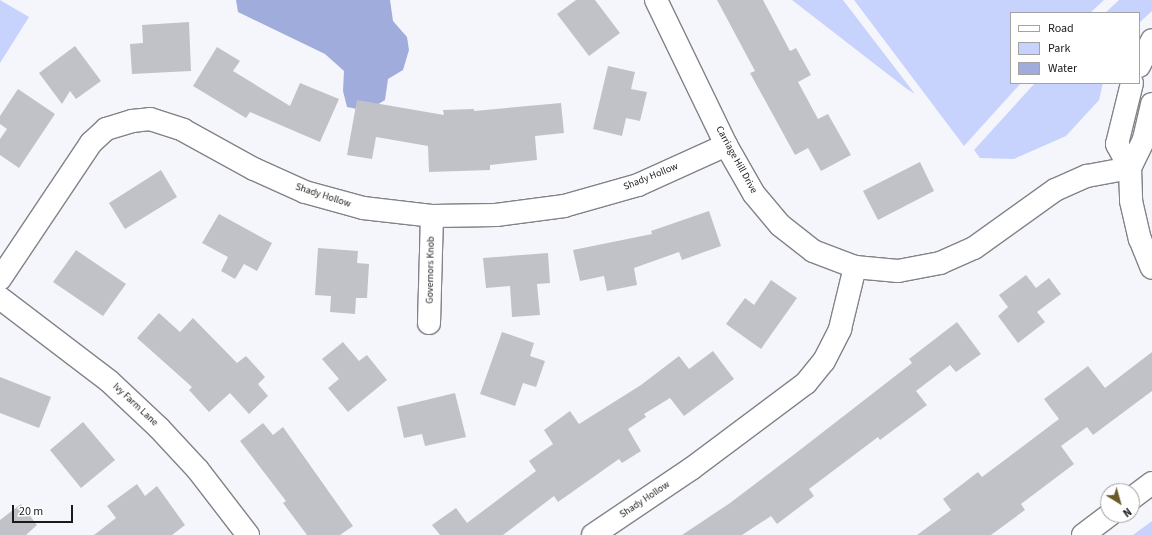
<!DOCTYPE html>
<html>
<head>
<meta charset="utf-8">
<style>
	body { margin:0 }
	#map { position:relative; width:1152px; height:535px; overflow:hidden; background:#f5f6fb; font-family:"Source Sans 3",sans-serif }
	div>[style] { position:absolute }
	.green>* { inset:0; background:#c7d3fd }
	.water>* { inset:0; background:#a0addc }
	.building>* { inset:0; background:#c1c2c7 }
	.roads { filter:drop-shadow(1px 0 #828388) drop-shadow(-1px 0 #828388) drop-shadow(0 1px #828388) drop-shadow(0 -1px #828388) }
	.street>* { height:22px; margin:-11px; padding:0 11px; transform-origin:11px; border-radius:11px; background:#fff }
	.secondary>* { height:22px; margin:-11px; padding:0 11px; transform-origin:11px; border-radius:11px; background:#fff }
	span { translate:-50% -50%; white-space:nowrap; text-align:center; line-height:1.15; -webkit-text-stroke:3px #fff; paint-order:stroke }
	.street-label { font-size:10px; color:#1a1a1c }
	.legend { position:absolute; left:1010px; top:12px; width:130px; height:72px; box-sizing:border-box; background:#fff; border:1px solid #a3a3a4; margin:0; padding:5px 7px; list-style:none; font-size:12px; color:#1a1a1c }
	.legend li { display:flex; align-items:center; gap:8px; height:20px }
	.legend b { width:20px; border:1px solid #a3a3a4 }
	.north { position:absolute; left:1100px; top:483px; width:40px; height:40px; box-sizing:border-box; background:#fff; border:1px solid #a3a3a4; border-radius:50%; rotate:143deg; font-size:11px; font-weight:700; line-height:16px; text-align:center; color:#1a1a1c }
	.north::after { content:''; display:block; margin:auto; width:14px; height:18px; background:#6a5a28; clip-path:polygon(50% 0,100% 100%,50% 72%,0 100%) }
	.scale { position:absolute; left:12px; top:505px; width:61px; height:18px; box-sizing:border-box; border:2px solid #1a1a1c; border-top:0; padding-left:5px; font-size:12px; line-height:14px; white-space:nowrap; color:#1a1a1c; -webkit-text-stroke:3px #fff; paint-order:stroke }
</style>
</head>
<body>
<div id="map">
	<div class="green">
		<i style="clip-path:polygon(0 0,29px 17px,0 63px)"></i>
		<i style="clip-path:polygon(792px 0,843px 0,915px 94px,907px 89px)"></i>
		<i style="clip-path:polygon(854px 0,1104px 0,1090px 13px,1011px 13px,1011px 83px,1021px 83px,964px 146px)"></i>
		<i style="clip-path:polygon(1119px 0,1152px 0,1152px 11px,1139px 23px,1139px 13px,1105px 13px)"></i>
		<i style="clip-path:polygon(1035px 83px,1103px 83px,1099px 100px,1066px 136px,1014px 159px,980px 158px,974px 150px)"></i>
		<i style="clip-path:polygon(1152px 521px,1152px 535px,1133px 535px)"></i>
	</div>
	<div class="water">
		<i style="clip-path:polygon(236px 0,390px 0,393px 21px,407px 37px,409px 50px,403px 70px,388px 79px,385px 100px,367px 111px,347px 107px,343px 91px,344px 71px,325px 54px,238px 12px)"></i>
	</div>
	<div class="building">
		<i style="clip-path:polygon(576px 0,595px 0,620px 33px,589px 56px,557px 14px)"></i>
		<i style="clip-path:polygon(717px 0,763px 0,790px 51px,796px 48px,811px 75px,798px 82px,818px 119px,828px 114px,851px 155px,821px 171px,808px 148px,795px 155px,750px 73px,755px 71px)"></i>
		<i style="clip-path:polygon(189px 22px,191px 71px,132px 74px,130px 44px,143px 43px,142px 25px)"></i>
		<i style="clip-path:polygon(75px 46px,101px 81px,76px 99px,70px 91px,62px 104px,39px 73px)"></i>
		<i style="clip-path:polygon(217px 47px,240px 61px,233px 71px,290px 106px,300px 83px,339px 99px,320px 142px,250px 112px,246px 118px,193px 86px)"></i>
		<i style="clip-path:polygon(608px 66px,635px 72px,631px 89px,647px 92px,640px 121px,626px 118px,622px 136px,593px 129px)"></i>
		<i style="clip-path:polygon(18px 89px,55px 114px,19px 168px,0 155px,0 139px,7px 129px,0 124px,0 116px)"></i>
		<i style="clip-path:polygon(357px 100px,444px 115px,443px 110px,474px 109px,474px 111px,561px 103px,564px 133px,535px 136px,537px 160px,490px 165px,490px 170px,429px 172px,428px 146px,376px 137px,372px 159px,347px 155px)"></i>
		<i style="clip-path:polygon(920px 162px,934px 191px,878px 220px,863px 191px)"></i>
		<i style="clip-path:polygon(161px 170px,177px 197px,125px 229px,109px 203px)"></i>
		<i style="clip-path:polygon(709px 211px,721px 246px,682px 260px,679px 252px,634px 268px,637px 285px,607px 291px,604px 276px,580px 281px,573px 250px,652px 234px,651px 231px)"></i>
		<i style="clip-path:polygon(219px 214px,272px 243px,257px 271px,244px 264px,235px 279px,221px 271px,228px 257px,202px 243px)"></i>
		<i style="clip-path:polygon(318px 248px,358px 251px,357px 263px,369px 264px,367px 298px,356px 298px,355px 314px,330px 312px,331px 296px,315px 295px)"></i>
		<i style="clip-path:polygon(76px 250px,126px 284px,103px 316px,53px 282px)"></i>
		<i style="clip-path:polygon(548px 253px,550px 283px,537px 284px,540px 315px,512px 317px,510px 286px,486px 288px,483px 258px)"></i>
		<i style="clip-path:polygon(1026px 275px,1036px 288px,1049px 278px,1061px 294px,1037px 312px,1045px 322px,1018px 343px,998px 316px,1008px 307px,999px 295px)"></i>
		<i style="clip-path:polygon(771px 280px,797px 298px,761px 349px,726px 324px,745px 298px,754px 305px)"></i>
		<i style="clip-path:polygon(159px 313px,180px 332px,193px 318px,237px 363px,246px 356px,265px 377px,258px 384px,268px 396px,249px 414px,230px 393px,209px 412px,189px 390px,192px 387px,137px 338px)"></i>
		<i style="clip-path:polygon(957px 322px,981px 354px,956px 372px,950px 365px,916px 391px,927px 405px,880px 440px,878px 437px,809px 489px,814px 496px,777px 524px,771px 516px,742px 535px,682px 535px,730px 503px,796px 453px,912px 363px,909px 359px)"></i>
		<i style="clip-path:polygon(502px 332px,534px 343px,530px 356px,545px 361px,536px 387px,523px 383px,515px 406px,480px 394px)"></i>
		<i style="clip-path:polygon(343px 342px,359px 361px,367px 355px,387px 380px,348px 412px,328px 388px,339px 379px,322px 359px)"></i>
		<i style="clip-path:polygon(713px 351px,734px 379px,684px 416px,670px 398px,644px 414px,646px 417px,628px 429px,641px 451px,622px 463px,619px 459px,558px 502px,554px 496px,503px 535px,440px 535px,432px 525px,456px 508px,467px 523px,536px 471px,529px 461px,553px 444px,544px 430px,570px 411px,579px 424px,641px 385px,679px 356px,689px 369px)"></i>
		<i style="clip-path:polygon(1152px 352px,1152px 391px,1093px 435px,1087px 427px,1061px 446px,1074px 464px,1021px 504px,1025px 510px,991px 535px,917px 535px,951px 510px,943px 499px,978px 472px,982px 477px,1059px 419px,1044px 399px,1088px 366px,1105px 388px)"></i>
		<i style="clip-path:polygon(0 377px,51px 397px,39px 428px,0 413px)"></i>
		<i style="clip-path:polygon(455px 393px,466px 437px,425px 446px,422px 434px,404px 438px,397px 407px)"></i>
		<i style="clip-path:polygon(83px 422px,115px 460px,81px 488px,50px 450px)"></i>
		<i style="clip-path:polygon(263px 423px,273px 435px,283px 427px,353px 526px,340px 535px,307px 535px,283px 503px,286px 501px,240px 441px)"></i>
		<i style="clip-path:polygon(137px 484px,145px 496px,157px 486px,185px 525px,172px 535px,94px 535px,116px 518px,107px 506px)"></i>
		<i style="clip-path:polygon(21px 504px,37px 525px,26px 535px,0 535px,0 520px)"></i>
	</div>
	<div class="roads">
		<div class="street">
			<i style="left:656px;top:0;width:161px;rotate:64.2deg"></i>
			<i style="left:726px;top:145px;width:56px;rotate:60.3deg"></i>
			<i style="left:754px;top:194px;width:40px;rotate:50deg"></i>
			<i style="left:780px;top:225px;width:42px;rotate:38.2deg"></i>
			<i style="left:813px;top:251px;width:45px;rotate:20.9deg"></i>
			<i style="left:855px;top:267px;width:43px;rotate:5.3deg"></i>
			<i style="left:898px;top:271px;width:43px;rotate:-10.8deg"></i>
			<i style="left:940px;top:263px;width:37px;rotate:-24deg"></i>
			<i style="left:974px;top:248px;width:100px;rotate:-35.6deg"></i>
			<i style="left:1055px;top:190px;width:35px;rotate:-24deg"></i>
			<i style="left:1087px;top:176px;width:44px;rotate:-10.5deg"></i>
			<i style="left:0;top:279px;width:164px;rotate:-56.2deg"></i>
			<i style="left:91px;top:143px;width:21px;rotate:-43deg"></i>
			<i style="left:106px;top:129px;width:27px;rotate:-17deg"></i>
			<i style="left:132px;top:121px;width:18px;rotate:-6deg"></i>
			<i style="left:150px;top:119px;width:35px;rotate:18deg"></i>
			<i style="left:183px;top:130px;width:81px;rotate:28.8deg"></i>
			<i style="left:254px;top:169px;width:56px;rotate:24.3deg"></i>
			<i style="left:305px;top:192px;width:60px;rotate:15.4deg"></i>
			<i style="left:363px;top:208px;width:69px;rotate:6.6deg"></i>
			<i style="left:432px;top:216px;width:64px;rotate:-0.9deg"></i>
			<i style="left:496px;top:215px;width:69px;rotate:-7.5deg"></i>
			<i style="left:564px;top:206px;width:77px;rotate:-15.8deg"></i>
			<i style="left:638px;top:185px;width:97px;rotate:-24.4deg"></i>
			<i style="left:0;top:298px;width:137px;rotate:37.3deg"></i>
			<i style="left:109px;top:381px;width:69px;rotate:43.2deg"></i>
			<i style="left:159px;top:428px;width:57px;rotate:47.1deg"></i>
			<i style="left:198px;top:470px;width:82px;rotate:52.4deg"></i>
			<i style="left:429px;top:323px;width:107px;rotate:-88.4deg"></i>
			<i style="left:1132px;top:498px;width:25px;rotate:-37deg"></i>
			<i style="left:593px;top:535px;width:118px;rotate:-34deg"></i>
			<i style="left:691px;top:469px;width:144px;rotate:-36.8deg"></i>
			<i style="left:806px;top:383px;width:28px;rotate:-51deg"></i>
			<i style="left:824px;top:361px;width:36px;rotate:-63deg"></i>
			<i style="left:840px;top:329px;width:64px;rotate:-76.4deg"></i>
			<i style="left:1083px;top:535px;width:34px;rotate:-37deg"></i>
		</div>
		<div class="secondary">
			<i style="left:1139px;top:66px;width:29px;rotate:-63deg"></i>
			<i style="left:1132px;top:83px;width:63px;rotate:103.8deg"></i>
			<i style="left:1117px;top:144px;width:27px;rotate:62deg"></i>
			<i style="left:1130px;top:168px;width:33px;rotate:88deg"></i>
			<i style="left:1131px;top:201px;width:39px;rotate:77deg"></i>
			<i style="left:1140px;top:239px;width:31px;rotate:68deg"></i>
			<i style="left:1130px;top:168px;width:32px;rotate:-64deg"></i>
			<i style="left:1144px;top:139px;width:36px;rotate:-77deg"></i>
		</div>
	</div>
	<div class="street-label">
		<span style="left:736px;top:160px;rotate:61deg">Carriage Hill Drive</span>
		<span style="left:651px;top:177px;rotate:-22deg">Shady Hollow</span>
		<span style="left:323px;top:196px;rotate:18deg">Shady Hollow</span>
		<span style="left:431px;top:270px;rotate:-89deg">Governors Knob</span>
		<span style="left:135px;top:405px;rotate:43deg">Ivy Farm Lane</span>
		<span style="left:645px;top:500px;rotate:-34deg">Shady Hollow</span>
	</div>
	<ul class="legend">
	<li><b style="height:5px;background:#fff"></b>Road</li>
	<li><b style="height:11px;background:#c7d3fd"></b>Park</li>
	<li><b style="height:11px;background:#a0addc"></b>Water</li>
	</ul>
	<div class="north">N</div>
	<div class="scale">20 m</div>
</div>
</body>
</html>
